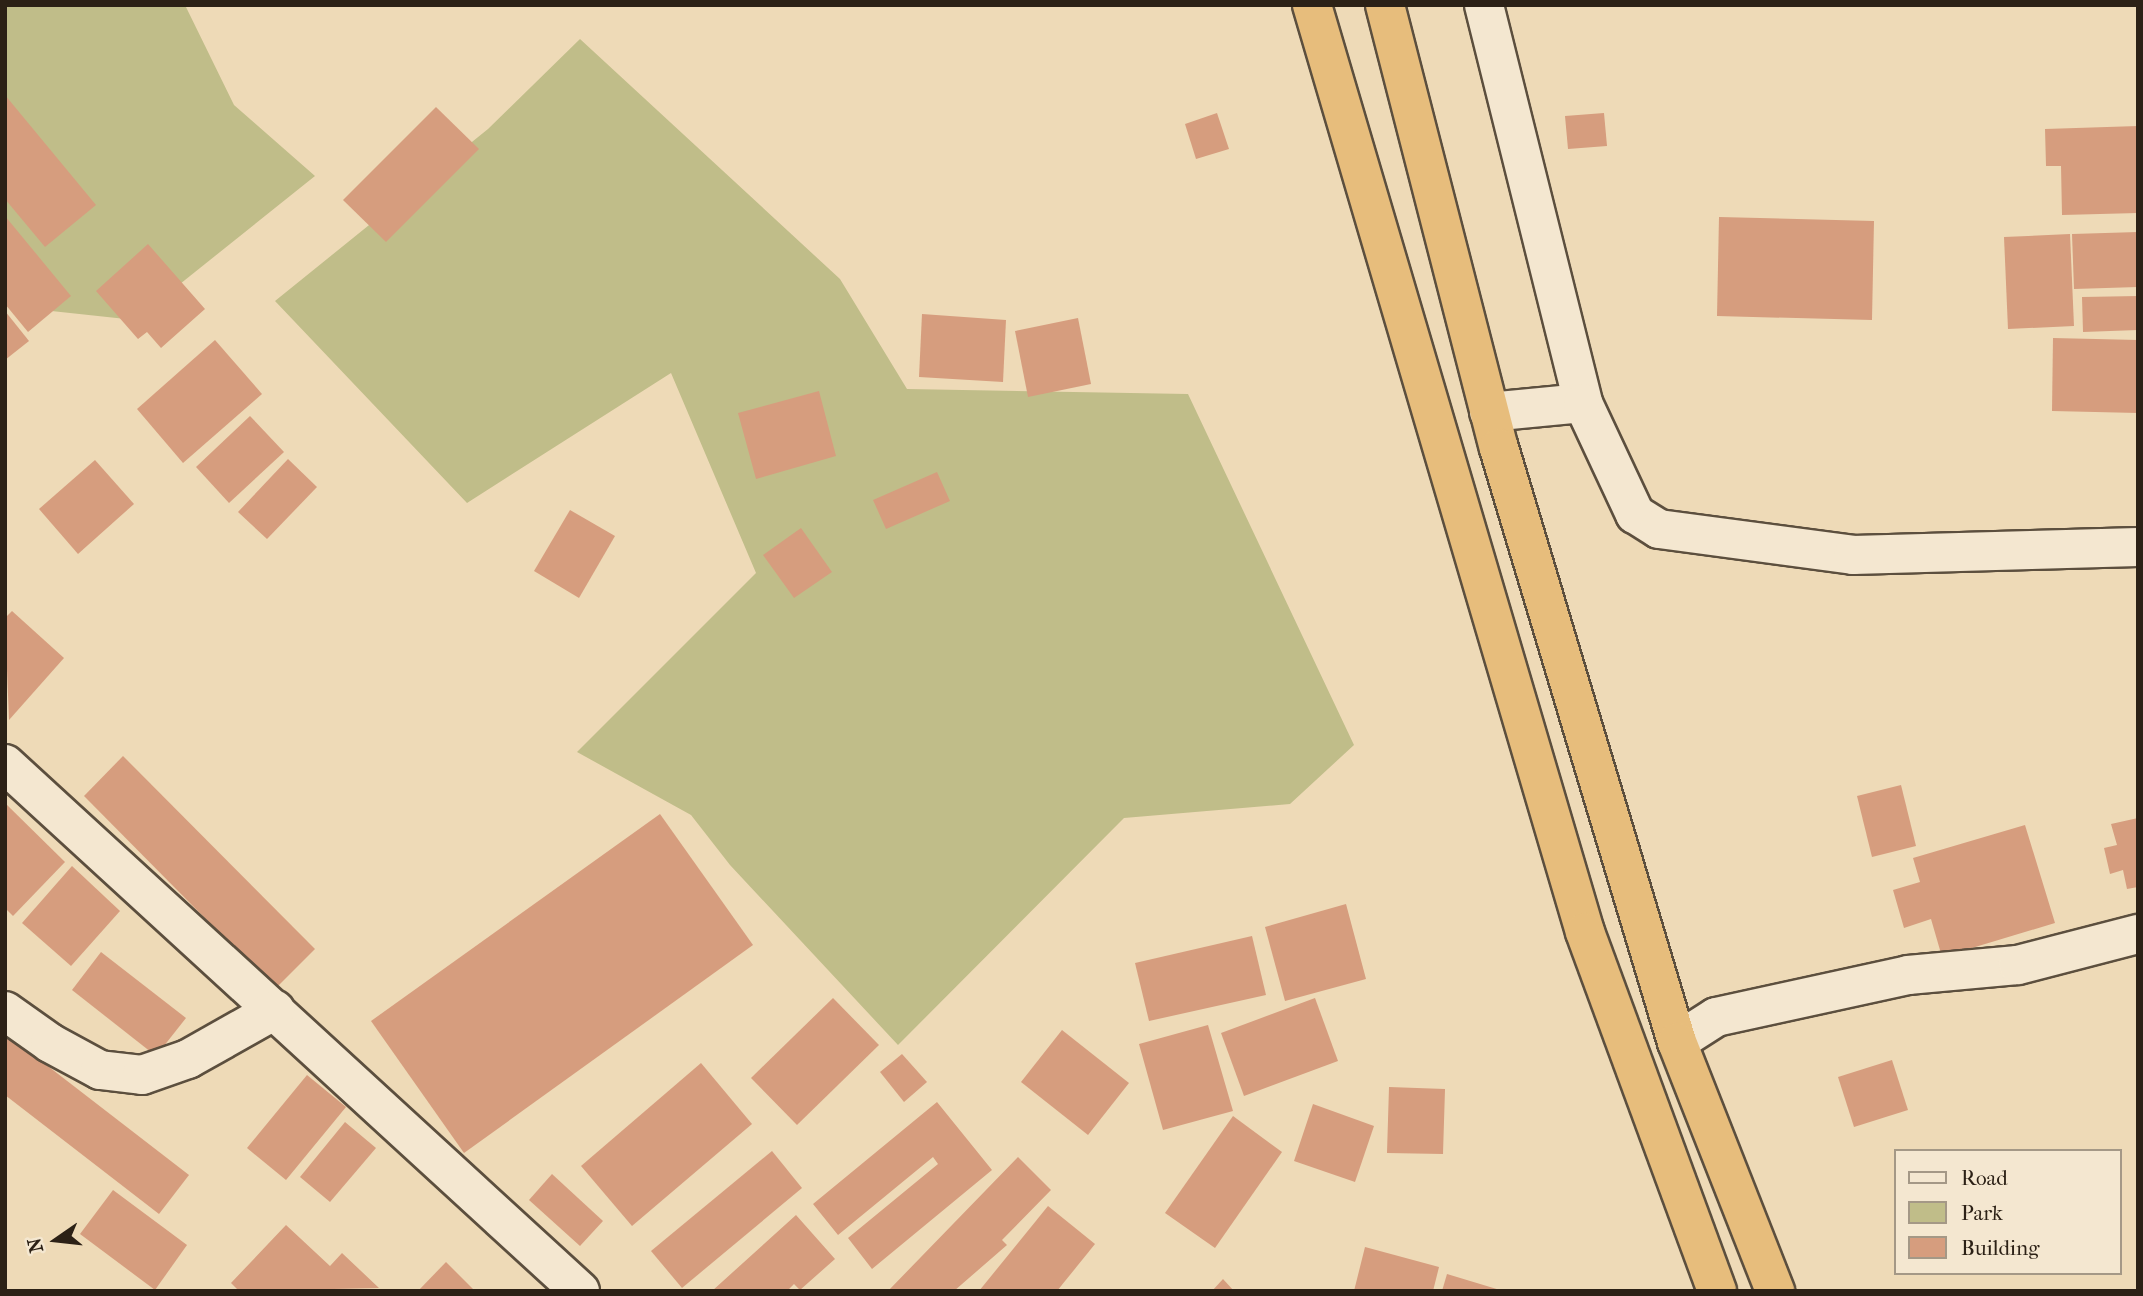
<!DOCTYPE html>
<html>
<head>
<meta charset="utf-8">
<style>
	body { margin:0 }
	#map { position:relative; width:2143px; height:1296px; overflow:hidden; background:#eedab7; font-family:"IM FELL French Canon",serif }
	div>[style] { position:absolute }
	.green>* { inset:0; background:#c0bd89 }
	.building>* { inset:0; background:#d69d7e }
	.roads { filter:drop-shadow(2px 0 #5c4f3e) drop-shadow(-2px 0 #5c4f3e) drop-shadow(0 2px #5c4f3e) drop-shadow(0 -2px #5c4f3e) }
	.minor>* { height:38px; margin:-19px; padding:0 19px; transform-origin:19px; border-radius:19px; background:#f4e7d0 }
	.highway>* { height:38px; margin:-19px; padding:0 19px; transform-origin:19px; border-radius:19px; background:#e7bd7c }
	span { translate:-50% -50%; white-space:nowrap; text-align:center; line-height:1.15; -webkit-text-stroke:5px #f4e7d0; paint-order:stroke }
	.frame { position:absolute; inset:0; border:7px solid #2c2116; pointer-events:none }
	.legend { position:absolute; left:1894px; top:1149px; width:228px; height:126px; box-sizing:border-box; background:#f4e7d0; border:2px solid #a49886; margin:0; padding:9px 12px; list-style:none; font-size:21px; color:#2c2116 }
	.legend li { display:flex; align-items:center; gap:14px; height:35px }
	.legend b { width:35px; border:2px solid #a49886 }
	.north { position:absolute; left:21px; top:1205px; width:70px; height:70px; -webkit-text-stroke:5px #f4e7d0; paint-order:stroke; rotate:256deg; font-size:19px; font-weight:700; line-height:28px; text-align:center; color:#2c2116 }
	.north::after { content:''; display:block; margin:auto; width:24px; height:32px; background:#2c2116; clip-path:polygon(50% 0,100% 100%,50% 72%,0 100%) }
</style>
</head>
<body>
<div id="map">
	<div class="green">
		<i style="clip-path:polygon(5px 5px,185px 5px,234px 105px,315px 176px,135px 320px,5px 306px)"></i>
		<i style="clip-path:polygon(580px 39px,840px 279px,907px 389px,1188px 394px,1354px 745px,1290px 804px,1124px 818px,898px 1045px,730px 865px,691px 815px,577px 752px,756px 573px,671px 373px,467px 503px,275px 301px,488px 129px)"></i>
	</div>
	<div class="building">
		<i style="clip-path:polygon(5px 95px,96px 205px,45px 247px,5px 199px)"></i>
		<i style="clip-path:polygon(436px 107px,479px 149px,386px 242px,343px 200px)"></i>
		<i style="clip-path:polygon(1217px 113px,1229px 149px,1196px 159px,1185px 124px)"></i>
		<i style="clip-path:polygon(1604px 113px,1607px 146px,1568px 149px,1565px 116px)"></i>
		<i style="clip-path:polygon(2138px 126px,2138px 213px,2062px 215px,2061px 166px,2046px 166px,2045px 129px)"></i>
		<i style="clip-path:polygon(5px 216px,71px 296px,28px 332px,5px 304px)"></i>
		<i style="clip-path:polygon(1719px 217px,1874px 221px,1872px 320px,1717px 316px)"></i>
		<i style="clip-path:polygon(2138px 232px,2138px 287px,2074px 289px,2072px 234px)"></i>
		<i style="clip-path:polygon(2070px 234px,2074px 326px,2008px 329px,2004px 237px)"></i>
		<i style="clip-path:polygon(148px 244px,205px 309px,161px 348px,147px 332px,138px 339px,96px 291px)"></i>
		<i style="clip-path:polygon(2138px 296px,2138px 330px,2083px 332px,2082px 297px)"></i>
		<i style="clip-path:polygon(5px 311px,29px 341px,5px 360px)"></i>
		<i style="clip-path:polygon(922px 314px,1006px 320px,1003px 382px,919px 377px)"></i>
		<i style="clip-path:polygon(1078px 318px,1091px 384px,1028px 397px,1015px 331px)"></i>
		<i style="clip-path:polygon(2053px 338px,2138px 340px,2138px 413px,2052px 411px)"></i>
		<i style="clip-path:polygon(215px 340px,262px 394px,183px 463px,137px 409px)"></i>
		<i style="clip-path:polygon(819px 391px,836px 456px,756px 479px,738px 413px)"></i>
		<i style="clip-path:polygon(250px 416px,284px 452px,229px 503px,196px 467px)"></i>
		<i style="clip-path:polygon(288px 459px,317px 487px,267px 539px,238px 512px)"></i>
		<i style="clip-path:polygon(95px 460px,134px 504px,78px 554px,39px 509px)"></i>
		<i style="clip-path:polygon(937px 472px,950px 501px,886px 529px,873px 500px)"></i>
		<i style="clip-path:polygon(570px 510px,615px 536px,579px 598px,534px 571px)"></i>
		<i style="clip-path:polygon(801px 528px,832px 572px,794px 598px,763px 555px)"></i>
		<i style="clip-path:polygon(12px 611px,64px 658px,9px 720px,5px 618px)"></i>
		<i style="clip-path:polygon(123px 756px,315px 949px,275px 989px,84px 796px)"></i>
		<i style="clip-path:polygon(1901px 785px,1916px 846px,1872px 857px,1857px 796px)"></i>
		<i style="clip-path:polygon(5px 803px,65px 862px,13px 916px,5px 908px)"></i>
		<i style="clip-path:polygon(660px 814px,753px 945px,464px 1153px,371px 1021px)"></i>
		<i style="clip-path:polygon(2138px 818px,2138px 887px,2127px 889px,2123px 870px,2110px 874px,2104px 848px,2117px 845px,2111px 824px)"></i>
		<i style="clip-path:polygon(2025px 825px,2055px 923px,1942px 957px,1931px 919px,1904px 928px,1893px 890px,1920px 882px,1913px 858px)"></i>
		<i style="clip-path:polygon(72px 866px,120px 911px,71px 966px,22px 923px)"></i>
		<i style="clip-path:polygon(1346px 904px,1366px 979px,1285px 1001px,1265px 927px)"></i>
		<i style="clip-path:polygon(1252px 936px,1266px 995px,1149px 1021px,1135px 963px)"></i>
		<i style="clip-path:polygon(101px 952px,186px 1018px,156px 1056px,72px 990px)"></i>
		<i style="clip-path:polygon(833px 998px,879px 1045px,797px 1125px,751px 1078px)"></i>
		<i style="clip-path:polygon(1315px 998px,1338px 1061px,1244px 1096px,1221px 1033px)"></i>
		<i style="clip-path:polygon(1208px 1025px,1233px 1111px,1163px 1130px,1139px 1044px)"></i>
		<i style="clip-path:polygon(1062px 1030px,1129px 1083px,1088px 1135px,1021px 1082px)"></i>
		<i style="clip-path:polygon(5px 1033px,189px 1175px,159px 1214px,5px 1095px)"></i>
		<i style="clip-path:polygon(902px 1054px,927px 1082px,904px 1102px,880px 1072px)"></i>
		<i style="clip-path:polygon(1892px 1060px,1908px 1110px,1854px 1127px,1838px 1077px)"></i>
		<i style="clip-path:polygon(701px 1063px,752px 1124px,632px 1226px,581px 1166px)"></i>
		<i style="clip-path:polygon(307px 1075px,346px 1107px,286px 1180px,247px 1148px)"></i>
		<i style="clip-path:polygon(1389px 1087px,1445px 1089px,1443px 1154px,1387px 1153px)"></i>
		<i style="clip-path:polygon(937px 1102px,992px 1170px,872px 1269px,848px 1238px,938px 1164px,933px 1157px,838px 1235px,813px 1204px)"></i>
		<i style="clip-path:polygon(1313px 1104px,1374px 1126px,1355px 1182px,1294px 1161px)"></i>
		<i style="clip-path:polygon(1233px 1116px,1282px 1152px,1215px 1248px,1165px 1213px)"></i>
		<i style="clip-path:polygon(345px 1122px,376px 1148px,330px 1202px,300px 1177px)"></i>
		<i style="clip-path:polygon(772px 1151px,802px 1188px,682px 1288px,651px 1251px)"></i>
		<i style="clip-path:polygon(1018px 1157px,1051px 1190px,1002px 1240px,1007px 1245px,954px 1291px,888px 1291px)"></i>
		<i style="clip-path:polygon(552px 1174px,603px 1221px,580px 1246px,529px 1200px)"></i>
		<i style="clip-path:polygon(113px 1190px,187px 1245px,155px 1290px,80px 1234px)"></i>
		<i style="clip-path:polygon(1048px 1206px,1095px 1244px,1057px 1291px,979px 1291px)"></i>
		<i style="clip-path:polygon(796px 1215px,835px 1259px,800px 1290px,794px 1284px,787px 1291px,712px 1291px)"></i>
		<i style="clip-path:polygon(286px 1225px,330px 1266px,342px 1253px,379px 1288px,239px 1291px,231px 1283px)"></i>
		<i style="clip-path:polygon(1365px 1247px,1439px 1267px,1433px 1291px,1354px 1291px)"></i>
		<i style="clip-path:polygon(446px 1262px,475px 1291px,418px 1291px)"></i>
		<i style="clip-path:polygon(1447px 1274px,1500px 1290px,1500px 1291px,1442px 1291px)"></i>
		<i style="clip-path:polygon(1223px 1279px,1234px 1291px,1212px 1291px)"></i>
	</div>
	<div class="roads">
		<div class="minor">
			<i style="left:1484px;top:5px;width:410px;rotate:76deg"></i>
			<i style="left:1489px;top:412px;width:94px;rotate:-5.5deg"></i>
			<i style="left:1583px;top:403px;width:123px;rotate:64.9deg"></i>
			<i style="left:1635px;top:514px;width:28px;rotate:32deg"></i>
			<i style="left:1659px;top:529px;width:196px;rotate:7.6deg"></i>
			<i style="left:1853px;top:555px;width:285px;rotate:-1.6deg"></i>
			<i style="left:5px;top:764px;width:780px;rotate:42.51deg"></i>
			<i style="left:5px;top:1011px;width:55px;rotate:35.4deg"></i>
			<i style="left:50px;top:1043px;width:57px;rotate:28.4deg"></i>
			<i style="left:100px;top:1070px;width:42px;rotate:6.8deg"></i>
			<i style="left:142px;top:1075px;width:49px;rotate:-19.2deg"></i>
			<i style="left:188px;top:1059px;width:100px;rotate:-29.4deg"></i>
			<i style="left:1677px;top:1042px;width:46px;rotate:-32.7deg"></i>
			<i style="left:1716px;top:1017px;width:197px;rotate:-12.3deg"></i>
			<i style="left:1908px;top:975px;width:110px;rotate:-5.2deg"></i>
			<i style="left:2018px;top:965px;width:124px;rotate:-14.5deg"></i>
		</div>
		<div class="highway">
			<i style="left:1312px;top:5px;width:966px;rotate:73.59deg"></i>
			<i style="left:1585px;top:932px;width:382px;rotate:69.8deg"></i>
			<i style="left:1385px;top:5px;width:457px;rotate:75.6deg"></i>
			<i style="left:1499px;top:448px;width:620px;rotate:73.32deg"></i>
			<i style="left:1677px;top:1042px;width:268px;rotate:68.5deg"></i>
		</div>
	</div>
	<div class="frame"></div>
	<ul class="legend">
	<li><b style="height:9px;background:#f4e7d0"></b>Road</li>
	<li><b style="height:19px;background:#c0bd89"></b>Park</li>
	<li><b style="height:19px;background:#d69d7e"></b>Building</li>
	</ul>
	<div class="north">N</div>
</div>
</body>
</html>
